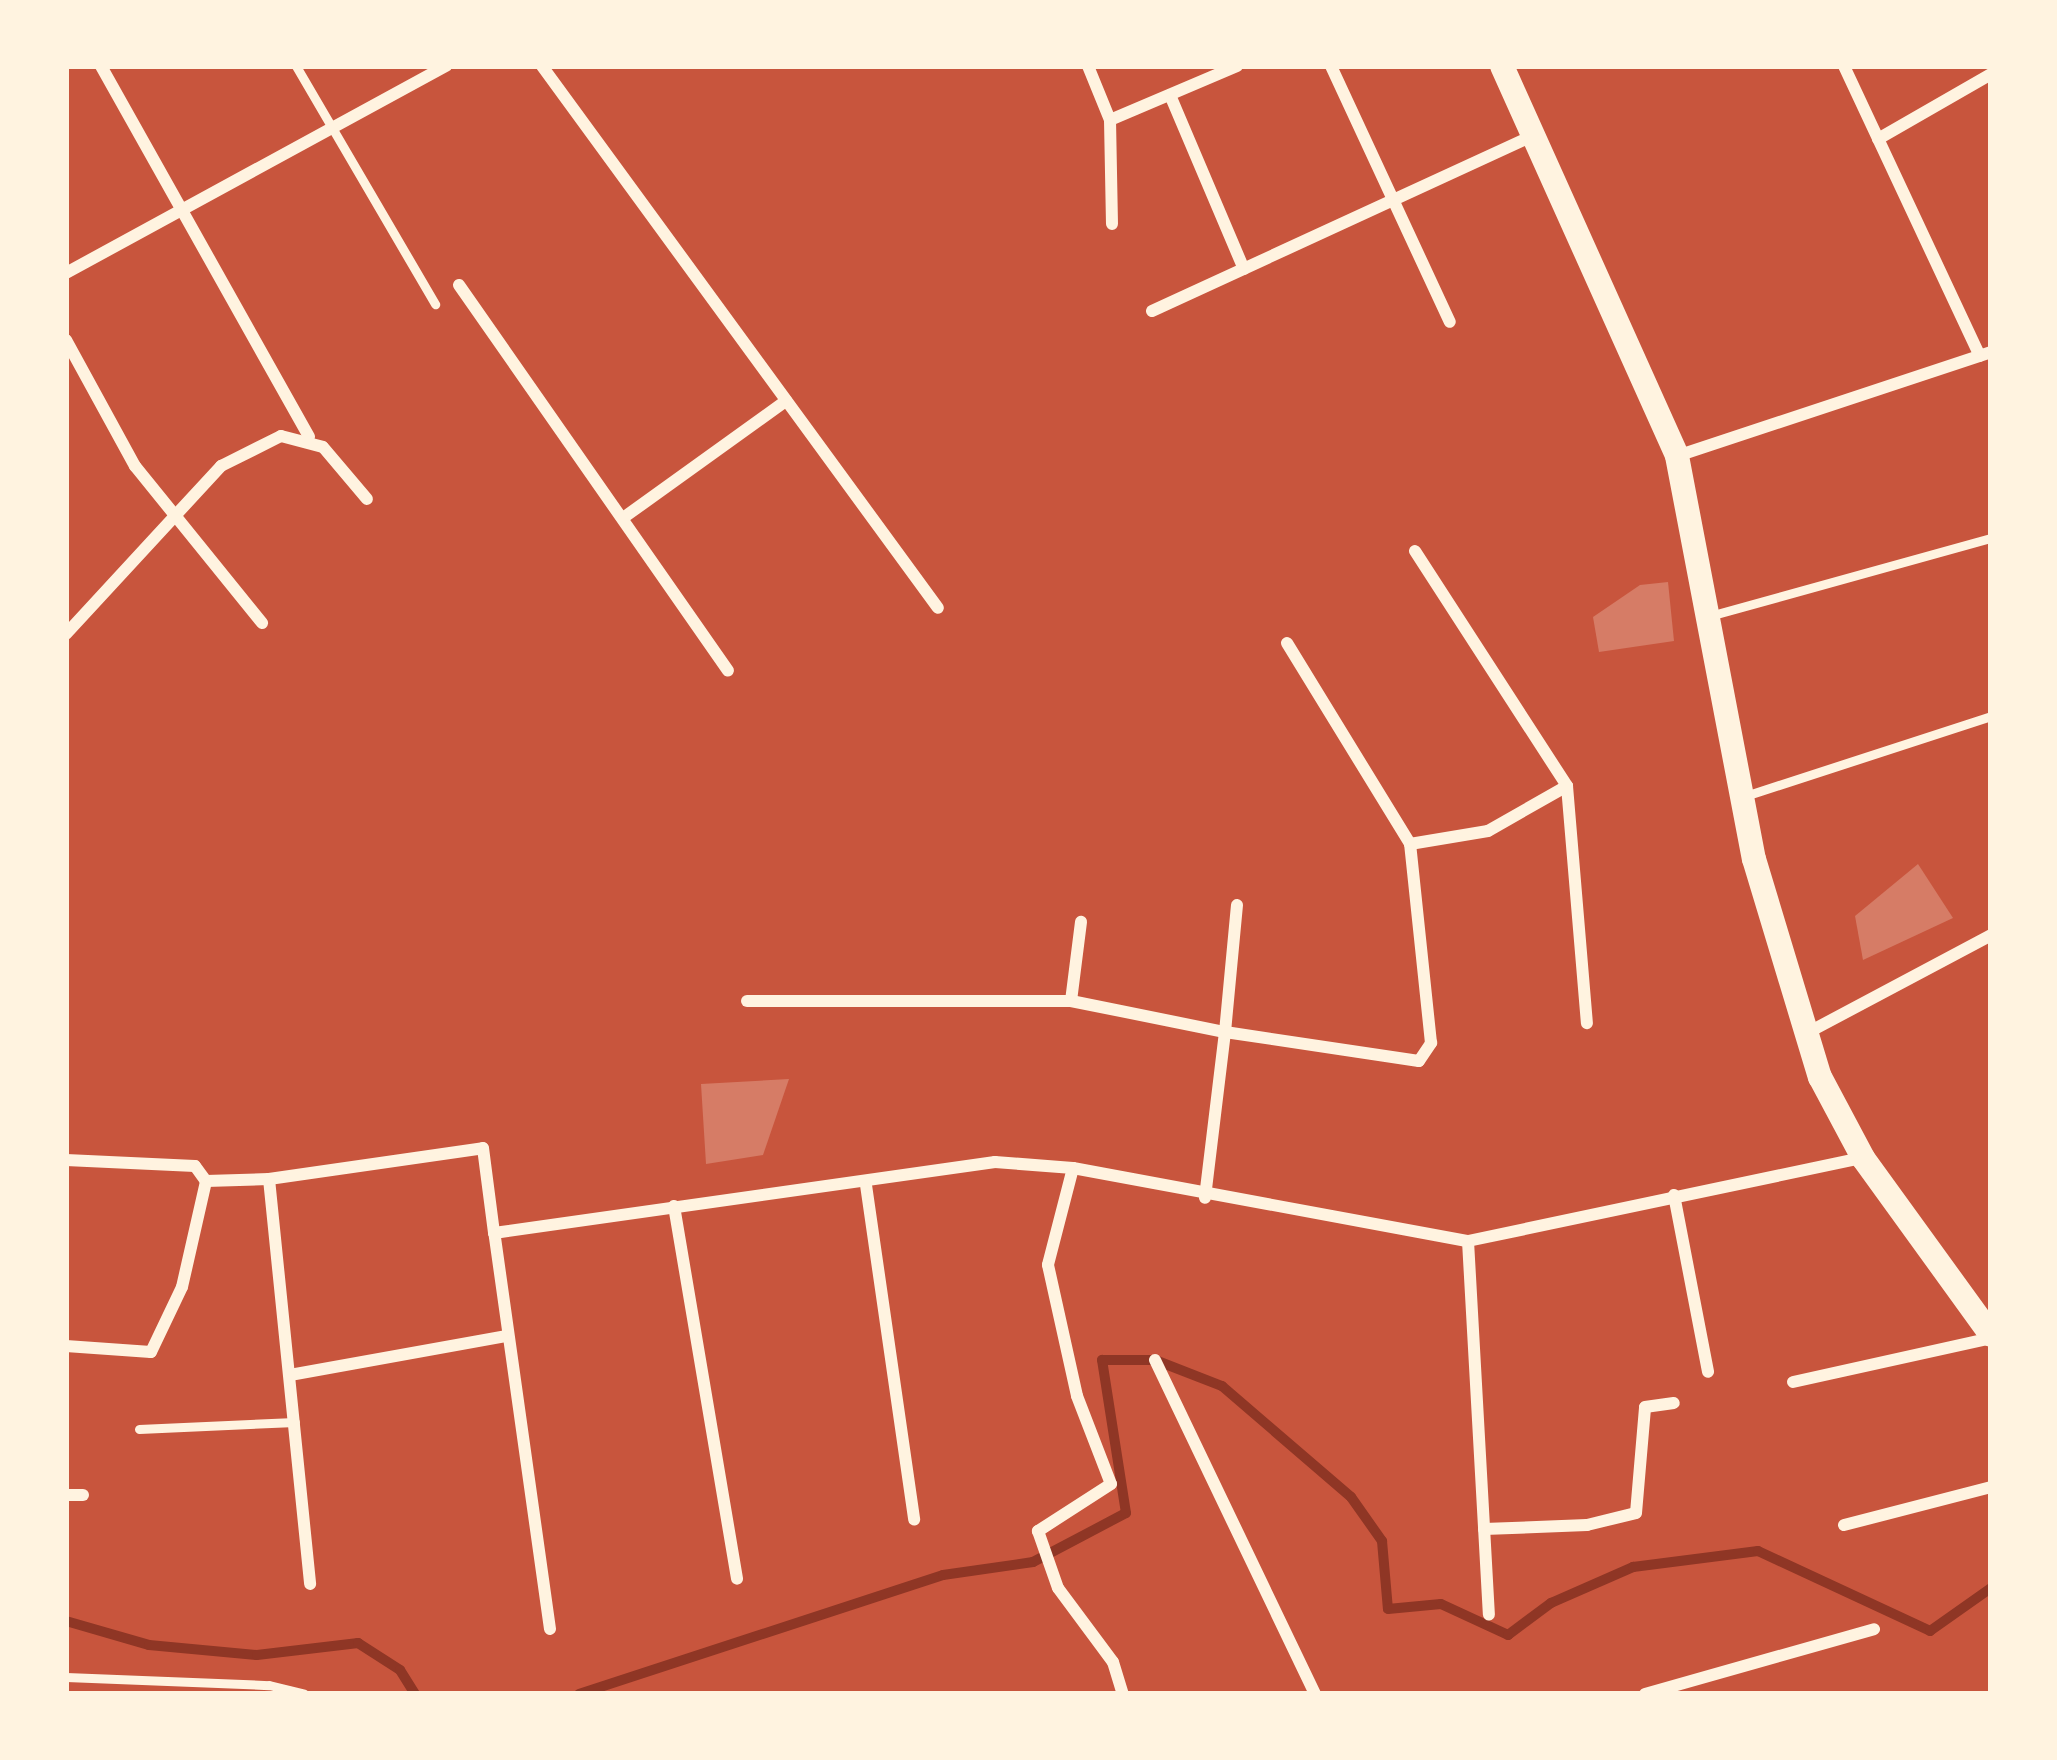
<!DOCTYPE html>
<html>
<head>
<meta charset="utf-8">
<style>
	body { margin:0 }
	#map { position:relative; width:2057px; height:1760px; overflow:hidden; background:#c8553d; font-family:"Space Grotesk",sans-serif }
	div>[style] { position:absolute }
	.stream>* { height:10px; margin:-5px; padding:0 5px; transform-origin:5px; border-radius:5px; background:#8f3625 }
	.building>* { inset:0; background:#d67c66 }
	.service>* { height:9px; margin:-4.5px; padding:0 4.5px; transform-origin:4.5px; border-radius:4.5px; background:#fff3e0 }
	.minor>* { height:12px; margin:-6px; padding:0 6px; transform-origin:6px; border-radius:6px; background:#fff3e0 }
	.secondary>* { height:24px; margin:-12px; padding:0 12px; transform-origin:12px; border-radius:12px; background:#fff3e0 }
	span { translate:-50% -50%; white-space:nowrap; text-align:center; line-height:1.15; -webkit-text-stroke:9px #fff3e0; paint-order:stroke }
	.frame { position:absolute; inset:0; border:69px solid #fff3e0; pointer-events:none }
</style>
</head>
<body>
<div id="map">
	<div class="stream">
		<i style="left:66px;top:1621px;width:86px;rotate:16.1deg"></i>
		<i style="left:149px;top:1645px;width:108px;rotate:5.3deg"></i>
		<i style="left:257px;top:1655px;width:102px;rotate:-6.8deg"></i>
		<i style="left:358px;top:1643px;width:50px;rotate:32.7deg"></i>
		<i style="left:400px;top:1670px;width:28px;rotate:58deg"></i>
		<i style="left:579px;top:1694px;width:383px;rotate:-18.1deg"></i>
		<i style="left:943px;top:1575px;width:91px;rotate:-8.2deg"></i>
		<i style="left:1033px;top:1562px;width:105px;rotate:-27.8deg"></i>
		<i style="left:1126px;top:1513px;width:155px;rotate:-98.9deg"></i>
		<i style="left:1102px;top:1360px;width:53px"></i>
		<i style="left:1155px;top:1360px;width:72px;rotate:21.2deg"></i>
		<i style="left:1222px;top:1386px;width:170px;rotate:40.7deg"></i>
		<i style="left:1351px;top:1497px;width:54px;rotate:54.8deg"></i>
		<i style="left:1382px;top:1541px;width:68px;rotate:85deg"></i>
		<i style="left:1388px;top:1609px;width:53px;rotate:-5.4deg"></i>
		<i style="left:1441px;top:1604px;width:74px;rotate:24.8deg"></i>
		<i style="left:1508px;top:1635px;width:54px;rotate:-36.7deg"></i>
		<i style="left:1551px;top:1603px;width:90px;rotate:-23.7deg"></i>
		<i style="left:1633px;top:1567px;width:126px;rotate:-7.3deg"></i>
		<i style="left:1758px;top:1551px;width:190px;rotate:24.9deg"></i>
		<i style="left:1930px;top:1631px;width:75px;rotate:-35.2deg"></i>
	</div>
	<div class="building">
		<i style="clip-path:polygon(1668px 582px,1674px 641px,1599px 652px,1593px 617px,1640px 585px)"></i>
		<i style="clip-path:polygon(1918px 864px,1953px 918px,1863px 960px,1855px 916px)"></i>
		<i style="clip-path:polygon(789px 1079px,763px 1155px,706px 1164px,701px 1084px)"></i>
	</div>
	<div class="service">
		<i style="left:296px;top:66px;width:276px;rotate:59.7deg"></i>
		<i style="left:1713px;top:615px;width:288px;rotate:-15.5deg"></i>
		<i style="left:1742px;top:797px;width:262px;rotate:-18deg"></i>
		<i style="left:139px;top:1429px;width:156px;rotate:-2.6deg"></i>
		<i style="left:66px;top:1677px;width:203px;rotate:2.3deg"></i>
		<i style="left:269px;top:1685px;width:36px;rotate:14deg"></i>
	</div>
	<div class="minor">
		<i style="left:101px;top:66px;width:425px;rotate:60.7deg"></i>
		<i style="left:542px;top:66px;width:671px;rotate:53.85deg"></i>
		<i style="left:1088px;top:66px;width:58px;rotate:67.8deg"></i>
		<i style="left:1110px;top:120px;width:104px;rotate:88.9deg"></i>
		<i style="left:1331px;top:66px;width:282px;rotate:65.1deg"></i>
		<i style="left:1844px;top:66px;width:320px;rotate:64.9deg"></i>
		<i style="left:1170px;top:95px;width:189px;rotate:67deg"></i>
		<i style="left:1110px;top:120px;width:138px;rotate:-23deg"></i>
		<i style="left:1878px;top:139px;width:130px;rotate:-29.9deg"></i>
		<i style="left:66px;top:273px;width:433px;rotate:-28.6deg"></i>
		<i style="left:459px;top:285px;width:470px;rotate:55.1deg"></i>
		<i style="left:1152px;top:311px;width:418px;rotate:-24.7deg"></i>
		<i style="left:66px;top:340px;width:144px;rotate:61.3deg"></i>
		<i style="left:135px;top:466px;width:202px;rotate:51deg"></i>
		<i style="left:1677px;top:456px;width:331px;rotate:-18.3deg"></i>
		<i style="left:623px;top:518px;width:201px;rotate:-35.7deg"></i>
		<i style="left:1415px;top:551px;width:280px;rotate:57.1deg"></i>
		<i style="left:66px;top:634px;width:229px;rotate:-47.3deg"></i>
		<i style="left:221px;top:466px;width:67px;rotate:-26.6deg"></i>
		<i style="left:281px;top:436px;width:43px;rotate:14.7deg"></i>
		<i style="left:323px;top:447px;width:68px;rotate:49.8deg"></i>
		<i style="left:1287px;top:643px;width:236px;rotate:58.5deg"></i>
		<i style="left:1237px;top:905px;width:128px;rotate:95.4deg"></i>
		<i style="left:1225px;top:1032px;width:196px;rotate:8.5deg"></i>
		<i style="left:1419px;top:1061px;width:22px;rotate:-56deg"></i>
		<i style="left:1431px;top:1043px;width:200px;rotate:-96deg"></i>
		<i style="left:1410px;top:844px;width:79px;rotate:-9.5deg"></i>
		<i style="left:1488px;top:831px;width:91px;rotate:-29.7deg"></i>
		<i style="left:1567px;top:786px;width:238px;rotate:85.2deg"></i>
		<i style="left:747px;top:1001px;width:324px"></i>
		<i style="left:1071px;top:1001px;width:157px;rotate:11.4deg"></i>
		<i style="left:1225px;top:1032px;width:167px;rotate:96.9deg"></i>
		<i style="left:1071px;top:1001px;width:80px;rotate:-82.8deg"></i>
		<i style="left:1807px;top:1033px;width:208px;rotate:-28deg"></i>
		<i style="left:66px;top:1160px;width:129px;rotate:2.7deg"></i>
		<i style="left:195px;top:1166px;width:19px;rotate:54deg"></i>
		<i style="left:206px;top:1181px;width:63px;rotate:-1.8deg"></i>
		<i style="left:269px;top:1179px;width:216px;rotate:-8.2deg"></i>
		<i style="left:483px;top:1148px;width:86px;rotate:82.6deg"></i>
		<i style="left:1073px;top:1168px;width:100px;rotate:104.5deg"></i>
		<i style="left:1048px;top:1265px;width:134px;rotate:77.5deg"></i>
		<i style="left:1077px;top:1396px;width:94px;rotate:68.9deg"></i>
		<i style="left:1111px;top:1484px;width:87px;rotate:147.2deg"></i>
		<i style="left:1038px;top:1531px;width:60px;rotate:70.7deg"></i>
		<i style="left:1058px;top:1588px;width:92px;rotate:53.4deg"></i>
		<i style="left:1113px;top:1662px;width:34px;rotate:73deg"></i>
		<i style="left:269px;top:1179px;width:407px;rotate:84.2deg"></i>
		<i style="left:866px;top:1185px;width:338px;rotate:81.8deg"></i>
		<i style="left:1674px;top:1195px;width:180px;rotate:79.1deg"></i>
		<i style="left:674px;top:1206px;width:378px;rotate:80.4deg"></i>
		<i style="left:1468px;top:1241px;width:374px;rotate:86.8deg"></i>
		<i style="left:66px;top:1346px;width:85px;rotate:4deg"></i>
		<i style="left:151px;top:1352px;width:72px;rotate:-64.5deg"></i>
		<i style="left:182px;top:1287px;width:109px;rotate:-77.2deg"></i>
		<i style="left:1155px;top:1360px;width:370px;rotate:64.4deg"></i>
		<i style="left:290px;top:1375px;width:219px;rotate:-10.2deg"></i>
		<i style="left:1793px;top:1382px;width:203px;rotate:-12.5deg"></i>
		<i style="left:66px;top:1495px;width:17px"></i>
		<i style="left:1844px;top:1525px;width:152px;rotate:-14.5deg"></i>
		<i style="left:1484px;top:1529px;width:103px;rotate:-2.2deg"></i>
		<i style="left:1587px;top:1525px;width:50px;rotate:-13.8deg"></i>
		<i style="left:1636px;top:1513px;width:106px;rotate:-85.1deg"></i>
		<i style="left:1645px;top:1407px;width:29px;rotate:-8deg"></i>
		<i style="left:550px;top:1629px;width:400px;rotate:-98deg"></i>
		<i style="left:494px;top:1233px;width:506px;rotate:-8.07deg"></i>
		<i style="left:995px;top:1162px;width:78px;rotate:4.4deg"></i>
		<i style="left:1073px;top:1168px;width:402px;rotate:10.5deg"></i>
		<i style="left:1468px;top:1241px;width:404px;rotate:-11.9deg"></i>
		<i style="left:1645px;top:1694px;width:238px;rotate:-15.8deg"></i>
	</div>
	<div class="secondary">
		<i style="left:1502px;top:66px;width:427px;rotate:65.8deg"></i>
		<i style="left:1677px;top:456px;width:410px;rotate:79.2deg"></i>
		<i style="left:1754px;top:859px;width:228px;rotate:73.2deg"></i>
		<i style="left:1820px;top:1077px;width:92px;rotate:62deg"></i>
		<i style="left:1863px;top:1158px;width:218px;rotate:54.1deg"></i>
	</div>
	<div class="frame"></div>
</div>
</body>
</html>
